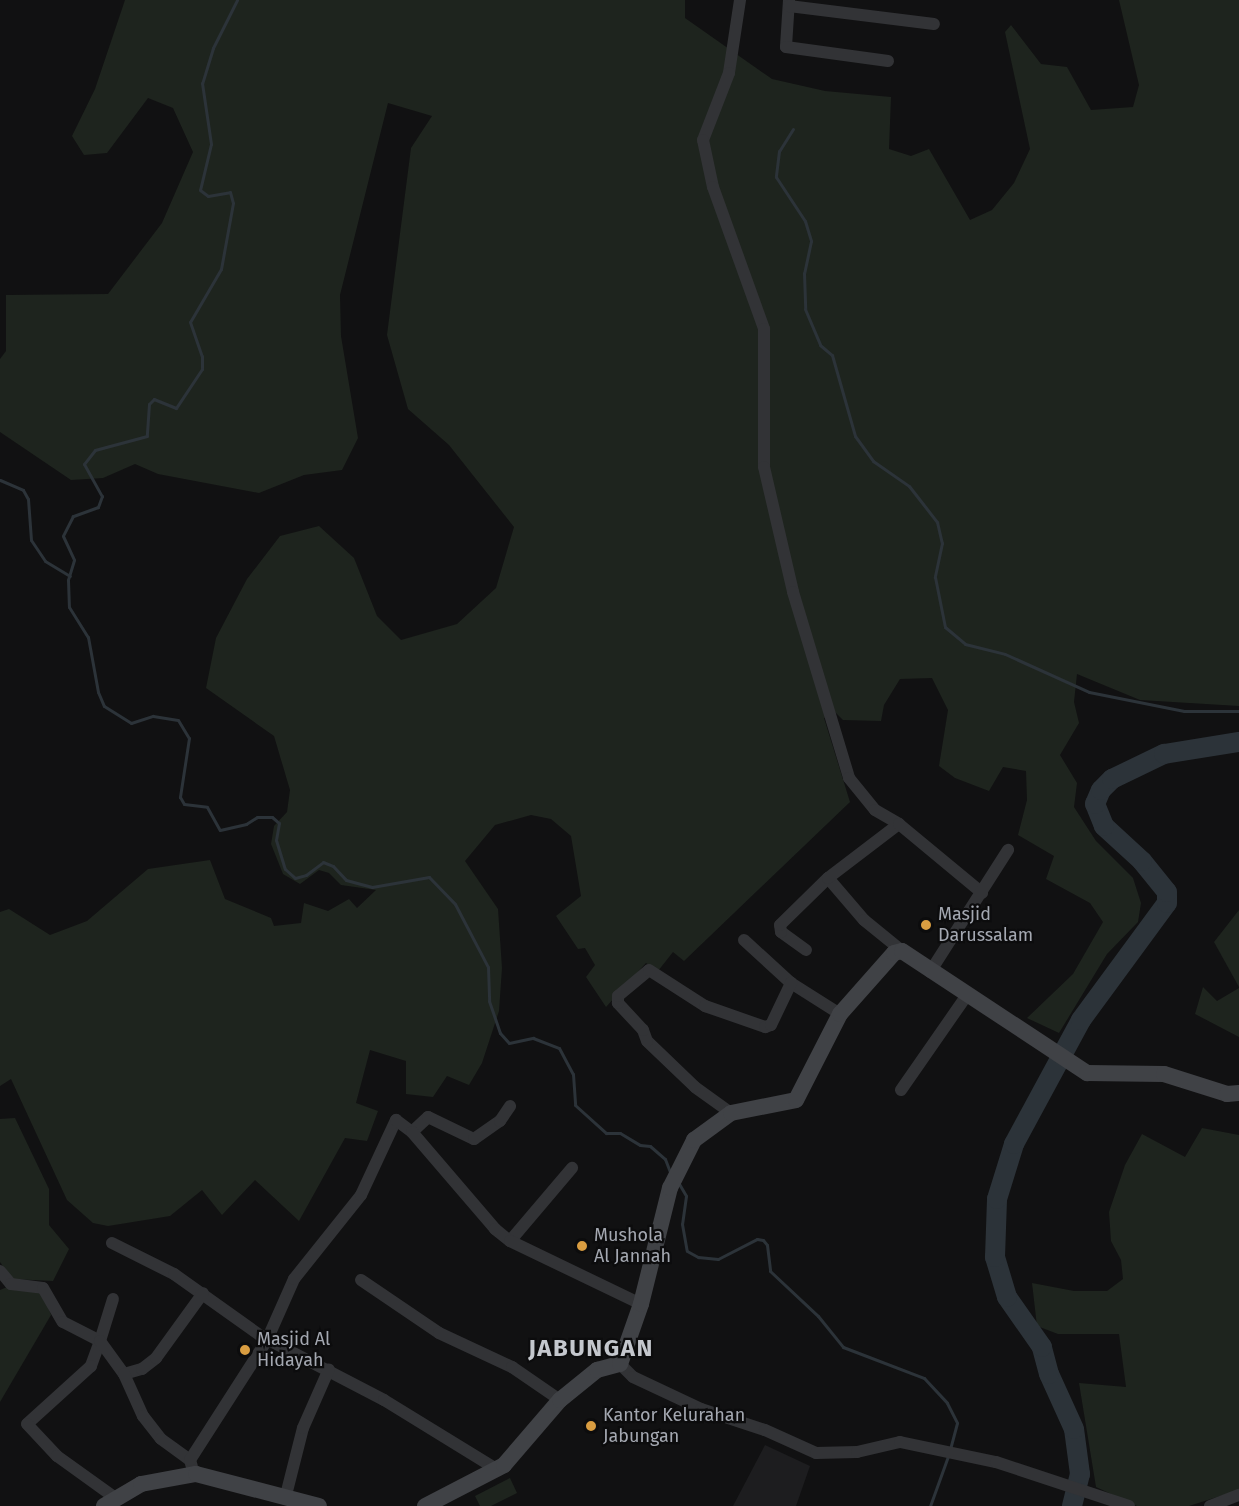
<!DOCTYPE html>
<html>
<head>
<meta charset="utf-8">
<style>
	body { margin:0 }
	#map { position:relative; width:1239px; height:1506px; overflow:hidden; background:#111112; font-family:"Fira Sans",sans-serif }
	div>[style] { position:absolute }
	.built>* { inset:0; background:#1d1d1f }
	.green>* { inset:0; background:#1e241e }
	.stream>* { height:3px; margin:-1.5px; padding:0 1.5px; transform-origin:1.5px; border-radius:1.5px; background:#2c3339 }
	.river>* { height:20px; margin:-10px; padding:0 10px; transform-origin:10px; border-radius:10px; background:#2c3339 }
	.street>* { height:12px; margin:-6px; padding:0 6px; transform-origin:6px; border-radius:6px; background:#323336 }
	.secondary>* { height:16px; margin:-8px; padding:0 8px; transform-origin:8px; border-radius:8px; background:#404246 }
	.dots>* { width:16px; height:16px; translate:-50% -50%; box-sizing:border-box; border:3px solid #0c0c0d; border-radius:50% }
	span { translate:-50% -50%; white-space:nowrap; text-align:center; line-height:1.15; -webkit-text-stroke:4.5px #0c0c0d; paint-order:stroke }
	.poi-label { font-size:18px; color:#a4a8b1 }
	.left { translate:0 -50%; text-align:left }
	.district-label { font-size:24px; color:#c4c7cd; font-weight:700; letter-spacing:1.5px }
</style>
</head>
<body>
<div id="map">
	<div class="built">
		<i style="clip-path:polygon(765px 1445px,810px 1466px,796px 1506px,733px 1506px)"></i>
	</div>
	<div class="green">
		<i style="clip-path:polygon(125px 0,685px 0,685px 18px,772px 79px,825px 91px,891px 97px,889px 149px,911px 156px,929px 149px,970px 220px,992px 210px,1014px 183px,1030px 149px,1005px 32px,1011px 25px,1041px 64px,1067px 67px,1091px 110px,1133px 107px,1139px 85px,1119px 0,1239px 0,1239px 706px,1140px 700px,1077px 674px,1074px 702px,1079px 723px,1060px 755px,1077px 783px,1074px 807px,1096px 841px,1133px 878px,1141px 903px,1138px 922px,1107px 954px,1059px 1033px,1027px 1018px,1073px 974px,1103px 922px,1090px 903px,1046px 879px,1054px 856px,1018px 835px,1027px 800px,1026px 771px,1003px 767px,989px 791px,955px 778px,939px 766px,948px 710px,932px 678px,900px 679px,884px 705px,881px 721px,843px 720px,835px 712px,824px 718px,850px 802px,684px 961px,673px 952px,658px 971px,646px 963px,606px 1007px,586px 977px,595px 965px,585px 948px,578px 949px,556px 916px,581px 896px,571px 836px,551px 819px,531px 815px,495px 825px,465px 861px,498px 909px,502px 968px,499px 1011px,482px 1063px,469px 1085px,447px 1076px,433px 1097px,406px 1094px,406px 1061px,370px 1050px,356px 1103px,378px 1111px,367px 1141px,345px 1138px,299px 1221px,255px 1180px,222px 1215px,202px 1190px,170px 1216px,108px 1226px,93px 1223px,67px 1200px,11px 1079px,0 1086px,0 912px,9px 909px,50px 935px,87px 921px,148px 869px,210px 860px,225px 899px,271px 918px,274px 926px,301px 923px,304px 903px,328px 911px,349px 899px,357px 908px,376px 890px,341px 885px,329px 873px,319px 870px,300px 884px,283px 874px,271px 844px,274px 826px,287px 812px,290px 790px,274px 736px,206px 688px,216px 638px,247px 579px,280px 536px,319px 526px,354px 558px,377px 616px,401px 640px,457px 624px,496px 588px,514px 527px,449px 445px,408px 409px,387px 335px,411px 148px,432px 116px,388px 103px,340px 295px,341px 336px,358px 438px,342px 470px,304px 475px,259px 493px,158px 474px,135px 464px,103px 478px,71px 480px,0 432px,0 359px,6px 351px,6px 295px,108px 294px,162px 223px,193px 152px,173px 108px,148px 98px,107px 153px,84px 155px,72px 136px,95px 89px)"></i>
		<i style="clip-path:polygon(1239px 910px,1239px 987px,1214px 942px)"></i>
		<i style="clip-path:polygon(1203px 987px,1217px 1001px,1239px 988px,1239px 1037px,1195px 1014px)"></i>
		<i style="clip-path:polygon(15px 1118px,49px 1189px,49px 1225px,69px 1249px,53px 1281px,12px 1279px,0 1262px,0 1119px)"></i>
		<i style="clip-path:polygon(1202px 1128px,1239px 1135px,1239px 1490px,1189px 1506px,1137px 1506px,1096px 1487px,1079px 1383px,1126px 1387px,1119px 1334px,1058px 1334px,1037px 1326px,1032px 1283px,1074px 1291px,1107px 1291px,1123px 1279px,1121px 1260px,1111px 1241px,1109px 1212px,1125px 1165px,1142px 1134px,1185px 1157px)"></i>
		<i style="clip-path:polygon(7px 1287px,42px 1291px,51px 1315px,0 1402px,0 1290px)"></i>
		<i style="clip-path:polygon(510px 1478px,517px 1493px,491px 1506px,480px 1506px,475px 1496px)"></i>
	</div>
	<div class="stream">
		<i style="left:237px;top:0;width:54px;rotate:116.6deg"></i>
		<i style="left:213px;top:48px;width:37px;rotate:107deg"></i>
		<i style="left:202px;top:83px;width:62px;rotate:81.6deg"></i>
		<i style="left:211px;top:144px;width:47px;rotate:103.4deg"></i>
		<i style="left:200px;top:190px;width:10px;rotate:37deg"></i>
		<i style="left:208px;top:196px;width:22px;rotate:-10deg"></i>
		<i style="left:230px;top:192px;width:11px;rotate:75deg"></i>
		<i style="left:233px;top:203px;width:67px;rotate:100.3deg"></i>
		<i style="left:221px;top:269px;width:61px;rotate:120.3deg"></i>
		<i style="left:190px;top:322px;width:36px;rotate:71deg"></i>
		<i style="left:202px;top:356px;width:13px;rotate:90deg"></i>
		<i style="left:202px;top:369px;width:47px;rotate:123.7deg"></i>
		<i style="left:176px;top:408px;width:24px;rotate:-158deg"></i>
		<i style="left:154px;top:399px;width:7px;rotate:135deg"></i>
		<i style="left:149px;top:404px;width:32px;rotate:94deg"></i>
		<i style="left:147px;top:436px;width:54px;rotate:164.9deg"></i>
		<i style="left:95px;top:450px;width:18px;rotate:128deg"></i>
		<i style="left:84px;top:464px;width:37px;rotate:61deg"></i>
		<i style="left:102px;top:496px;width:12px;rotate:110deg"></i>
		<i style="left:98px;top:507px;width:27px;rotate:160deg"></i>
		<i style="left:73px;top:516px;width:22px;rotate:117deg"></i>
		<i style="left:63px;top:536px;width:26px;rotate:65deg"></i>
		<i style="left:74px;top:560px;width:21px;rotate:107deg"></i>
		<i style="left:68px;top:580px;width:27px;rotate:88deg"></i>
		<i style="left:69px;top:607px;width:36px;rotate:58deg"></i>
		<i style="left:88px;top:637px;width:56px;rotate:79.7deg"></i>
		<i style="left:98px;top:692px;width:15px;rotate:67deg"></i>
		<i style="left:104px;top:706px;width:32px;rotate:32deg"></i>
		<i style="left:131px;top:723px;width:23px;rotate:-18deg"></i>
		<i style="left:153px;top:716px;width:25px;rotate:9deg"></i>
		<i style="left:178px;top:720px;width:21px;rotate:59deg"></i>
		<i style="left:189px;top:738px;width:60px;rotate:98.7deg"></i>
		<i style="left:180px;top:797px;width:8px;rotate:60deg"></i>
		<i style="left:184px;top:804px;width:23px;rotate:7deg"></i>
		<i style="left:207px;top:807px;width:26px;rotate:61deg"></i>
		<i style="left:220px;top:830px;width:27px;rotate:-13deg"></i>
		<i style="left:246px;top:824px;width:13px;rotate:-32deg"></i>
		<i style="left:257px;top:817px;width:15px"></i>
		<i style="left:272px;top:817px;width:9px;rotate:41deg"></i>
		<i style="left:279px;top:823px;width:17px;rotate:100deg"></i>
		<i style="left:276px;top:840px;width:30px;rotate:73deg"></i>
		<i style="left:285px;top:869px;width:13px;rotate:42deg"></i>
		<i style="left:295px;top:878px;width:11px;rotate:-15deg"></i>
		<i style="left:306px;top:875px;width:21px;rotate:-37deg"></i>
		<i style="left:323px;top:862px;width:11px;rotate:22deg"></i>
		<i style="left:333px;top:866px;width:19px;rotate:47deg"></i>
		<i style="left:346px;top:880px;width:27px;rotate:15deg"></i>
		<i style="left:372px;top:887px;width:58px;rotate:-10deg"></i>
		<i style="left:429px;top:877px;width:37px;rotate:46deg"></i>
		<i style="left:455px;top:904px;width:71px;rotate:62.4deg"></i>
		<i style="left:488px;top:967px;width:34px;rotate:88deg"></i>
		<i style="left:489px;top:1001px;width:34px;rotate:71deg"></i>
		<i style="left:500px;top:1033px;width:13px;rotate:48deg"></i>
		<i style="left:509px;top:1043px;width:25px;rotate:-12deg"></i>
		<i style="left:533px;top:1038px;width:28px;rotate:21deg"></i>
		<i style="left:559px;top:1048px;width:30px;rotate:62deg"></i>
		<i style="left:573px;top:1074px;width:31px;rotate:86deg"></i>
		<i style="left:575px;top:1105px;width:42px;rotate:42.1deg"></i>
		<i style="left:606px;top:1133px;width:14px"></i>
		<i style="left:620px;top:1133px;width:23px;rotate:31deg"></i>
		<i style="left:640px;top:1145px;width:10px;rotate:6deg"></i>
		<i style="left:650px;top:1146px;width:20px;rotate:41deg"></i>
		<i style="left:665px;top:1159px;width:14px;rotate:69deg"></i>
		<i style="left:793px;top:129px;width:26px;rotate:122deg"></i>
		<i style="left:779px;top:151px;width:26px;rotate:97deg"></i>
		<i style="left:776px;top:177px;width:53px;rotate:56.6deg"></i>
		<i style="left:805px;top:221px;width:21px;rotate:73deg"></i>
		<i style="left:811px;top:241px;width:33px;rotate:102deg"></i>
		<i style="left:804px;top:273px;width:36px;rotate:88deg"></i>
		<i style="left:805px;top:309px;width:39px;rotate:67deg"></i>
		<i style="left:820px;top:345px;width:16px;rotate:40deg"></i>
		<i style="left:832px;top:355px;width:84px;rotate:74.1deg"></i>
		<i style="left:855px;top:436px;width:31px;rotate:54deg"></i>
		<i style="left:873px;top:461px;width:44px;rotate:34.8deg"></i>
		<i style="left:909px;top:486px;width:46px;rotate:52.1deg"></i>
		<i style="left:937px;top:522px;width:22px;rotate:77deg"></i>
		<i style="left:942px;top:543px;width:35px;rotate:102deg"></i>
		<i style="left:935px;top:577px;width:51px;rotate:78.7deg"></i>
		<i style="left:945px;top:627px;width:26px;rotate:40deg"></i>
		<i style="left:965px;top:644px;width:41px;rotate:14deg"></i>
		<i style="left:1005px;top:654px;width:92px;rotate:24.3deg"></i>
		<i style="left:1089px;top:692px;width:97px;rotate:11.3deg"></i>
		<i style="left:1184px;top:711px;width:55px"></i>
		<i style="left:0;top:480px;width:25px;rotate:23deg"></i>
		<i style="left:23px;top:490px;width:10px;rotate:61deg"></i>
		<i style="left:28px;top:499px;width:41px;rotate:85.8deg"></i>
		<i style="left:31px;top:540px;width:25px;rotate:56deg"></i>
		<i style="left:45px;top:561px;width:29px;rotate:31deg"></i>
		<i style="left:678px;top:1182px;width:16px;rotate:60deg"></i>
		<i style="left:686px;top:1196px;width:28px;rotate:98deg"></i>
		<i style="left:682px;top:1224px;width:27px;rotate:80deg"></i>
		<i style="left:687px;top:1251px;width:13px;rotate:29deg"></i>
		<i style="left:698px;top:1257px;width:20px;rotate:6deg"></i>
		<i style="left:718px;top:1259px;width:44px;rotate:-27.1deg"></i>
		<i style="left:757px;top:1239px;width:6px;rotate:9deg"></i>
		<i style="left:763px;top:1240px;width:6px;rotate:51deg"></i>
		<i style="left:767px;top:1245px;width:26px;rotate:83deg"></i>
		<i style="left:770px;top:1271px;width:66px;rotate:43.2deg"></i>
		<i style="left:818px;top:1316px;width:40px;rotate:51deg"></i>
		<i style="left:843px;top:1347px;width:87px;rotate:20.9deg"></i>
		<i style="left:924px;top:1378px;width:34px;rotate:47deg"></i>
		<i style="left:947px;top:1403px;width:22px;rotate:63deg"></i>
		<i style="left:957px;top:1423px;width:28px;rotate:105deg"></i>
		<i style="left:930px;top:1506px;width:53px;rotate:-70.2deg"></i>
	</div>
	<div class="river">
		<i style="left:1072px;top:1506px;width:33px;rotate:-76deg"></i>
		<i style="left:1080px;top:1474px;width:45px;rotate:-97.6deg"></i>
		<i style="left:1074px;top:1429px;width:60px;rotate:-114.4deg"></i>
		<i style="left:1049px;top:1374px;width:28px;rotate:-105deg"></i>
		<i style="left:1042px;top:1347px;width:61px;rotate:-125deg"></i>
		<i style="left:1007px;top:1297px;width:42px;rotate:-106.7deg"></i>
		<i style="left:995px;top:1257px;width:58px;rotate:-88deg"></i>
		<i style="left:997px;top:1199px;width:58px;rotate:-72.8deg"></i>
		<i style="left:1014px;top:1144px;width:141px;rotate:-61.6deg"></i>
		<i style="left:1081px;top:1020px;width:145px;rotate:-53.7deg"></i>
		<i style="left:1167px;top:903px;width:11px;rotate:-90deg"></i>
		<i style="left:1167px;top:892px;width:40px;rotate:-129deg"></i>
		<i style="left:1142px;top:861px;width:52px;rotate:-137.4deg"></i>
		<i style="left:1104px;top:826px;width:24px;rotate:-112deg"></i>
		<i style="left:1095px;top:804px;width:15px;rotate:-67deg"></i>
		<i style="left:1101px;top:790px;width:16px;rotate:-45deg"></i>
		<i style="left:1112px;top:779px;width:58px;rotate:-25.7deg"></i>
		<i style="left:1164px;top:754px;width:76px;rotate:-9.1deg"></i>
	</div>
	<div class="street">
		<i style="left:740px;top:0;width:74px;rotate:98.6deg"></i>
		<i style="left:729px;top:73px;width:72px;rotate:111.2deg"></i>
		<i style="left:703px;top:140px;width:48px;rotate:78deg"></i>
		<i style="left:713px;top:187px;width:151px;rotate:70.2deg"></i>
		<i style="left:764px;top:329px;width:138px;rotate:90deg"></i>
		<i style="left:764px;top:467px;width:128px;rotate:76.9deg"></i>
		<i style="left:793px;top:592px;width:194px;rotate:73.2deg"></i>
		<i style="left:849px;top:778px;width:41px;rotate:50.9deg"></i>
		<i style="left:875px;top:810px;width:28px;rotate:30deg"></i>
		<i style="left:789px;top:0;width:47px;rotate:93.7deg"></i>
		<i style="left:786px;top:47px;width:103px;rotate:7.8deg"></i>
		<i style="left:789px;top:6px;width:146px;rotate:7.1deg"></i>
		<i style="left:828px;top:878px;width:55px;rotate:49.4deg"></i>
		<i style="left:864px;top:920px;width:49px;rotate:39.2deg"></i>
		<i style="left:744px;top:940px;width:64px;rotate:42.5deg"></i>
		<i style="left:791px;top:983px;width:58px;rotate:32.3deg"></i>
		<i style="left:806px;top:950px;width:31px;rotate:-144deg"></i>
		<i style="left:781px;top:932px;width:7px;rotate:-98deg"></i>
		<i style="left:780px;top:925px;width:67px;rotate:-44.4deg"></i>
		<i style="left:828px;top:878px;width:89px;rotate:-37.3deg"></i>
		<i style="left:899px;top:824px;width:108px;rotate:39.7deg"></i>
		<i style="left:930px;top:972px;width:145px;rotate:-57.4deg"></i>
		<i style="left:901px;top:1090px;width:116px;rotate:-55.2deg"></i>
		<i style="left:731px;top:1113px;width:44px;rotate:-144.2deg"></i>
		<i style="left:695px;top:1087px;width:66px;rotate:-136.2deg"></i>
		<i style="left:647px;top:1041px;width:12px;rotate:-110deg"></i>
		<i style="left:643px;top:1030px;width:37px;rotate:-133deg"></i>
		<i style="left:618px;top:1003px;width:7px;rotate:-90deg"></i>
		<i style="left:618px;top:996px;width:40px;rotate:-40deg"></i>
		<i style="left:649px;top:970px;width:67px;rotate:32.7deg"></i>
		<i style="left:705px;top:1006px;width:64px;rotate:19.3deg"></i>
		<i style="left:765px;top:1027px;width:6px;rotate:-18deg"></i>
		<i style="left:771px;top:1025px;width:47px;rotate:-64.5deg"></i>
		<i style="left:412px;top:1132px;width:22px;rotate:-43deg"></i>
		<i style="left:428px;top:1117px;width:51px;rotate:25.6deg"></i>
		<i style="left:474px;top:1139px;width:32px;rotate:-35deg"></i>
		<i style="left:500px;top:1121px;width:18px;rotate:-56deg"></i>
		<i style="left:510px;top:1241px;width:96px;rotate:-49.7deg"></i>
		<i style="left:112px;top:1243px;width:69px;rotate:26.6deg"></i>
		<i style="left:174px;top:1274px;width:107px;rotate:35.5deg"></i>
		<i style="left:261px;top:1336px;width:139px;rotate:27.5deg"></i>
		<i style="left:384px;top:1400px;width:134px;rotate:31.6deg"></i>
		<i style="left:0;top:1271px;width:17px;rotate:50deg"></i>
		<i style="left:11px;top:1284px;width:32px;rotate:7deg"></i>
		<i style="left:43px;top:1288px;width:39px;rotate:60deg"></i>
		<i style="left:63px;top:1322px;width:42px;rotate:27.2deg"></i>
		<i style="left:100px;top:1341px;width:27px;rotate:110deg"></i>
		<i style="left:91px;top:1366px;width:86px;rotate:137.8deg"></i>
		<i style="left:27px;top:1424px;width:44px;rotate:46.8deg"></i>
		<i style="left:57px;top:1456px;width:70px;rotate:35.7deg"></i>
		<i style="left:361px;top:1280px;width:94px;rotate:34.2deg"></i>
		<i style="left:439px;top:1333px;width:81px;rotate:25deg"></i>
		<i style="left:512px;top:1367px;width:58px;rotate:34.5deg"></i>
		<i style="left:113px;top:1299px;width:44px;rotate:107.2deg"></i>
		<i style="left:100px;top:1341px;width:41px;rotate:54deg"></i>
		<i style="left:124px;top:1374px;width:19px;rotate:-16deg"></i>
		<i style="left:142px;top:1369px;width:18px;rotate:-38deg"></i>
		<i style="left:156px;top:1358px;width:80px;rotate:-54.1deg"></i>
		<i style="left:620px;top:1364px;width:18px;rotate:45deg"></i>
		<i style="left:633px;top:1377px;width:75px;rotate:25.2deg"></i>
		<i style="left:701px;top:1409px;width:67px;rotate:18.2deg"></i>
		<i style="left:765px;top:1430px;width:56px;rotate:24.3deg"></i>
		<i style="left:816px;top:1453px;width:41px;rotate:-1.4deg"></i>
		<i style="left:857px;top:1452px;width:44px;rotate:-13.1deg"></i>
		<i style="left:900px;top:1442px;width:98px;rotate:11.8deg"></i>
		<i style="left:996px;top:1462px;width:140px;rotate:18.3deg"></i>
		<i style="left:124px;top:1374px;width:46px;rotate:65.7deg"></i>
		<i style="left:143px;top:1416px;width:29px;rotate:52deg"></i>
		<i style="left:161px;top:1439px;width:36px;rotate:36deg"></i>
		<i style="left:190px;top:1460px;width:7px;rotate:74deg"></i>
		<i style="left:190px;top:1460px;width:143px;rotate:-57.3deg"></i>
		<i style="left:267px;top:1340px;width:67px;rotate:-66.1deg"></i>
		<i style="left:294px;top:1279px;width:107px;rotate:-51.4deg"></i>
		<i style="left:361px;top:1195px;width:83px;rotate:-65deg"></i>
		<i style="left:396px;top:1120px;width:20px;rotate:37deg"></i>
		<i style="left:412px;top:1132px;width:128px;rotate:49.4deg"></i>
		<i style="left:495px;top:1229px;width:19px;rotate:39deg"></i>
		<i style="left:510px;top:1241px;width:145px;rotate:25.7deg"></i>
		<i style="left:285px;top:1499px;width:73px;rotate:-75.8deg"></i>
		<i style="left:303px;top:1428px;width:64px;rotate:-66.2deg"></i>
		<i style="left:1210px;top:1506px;width:31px;rotate:-21deg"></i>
	</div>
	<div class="secondary">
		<i style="left:104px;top:1506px;width:43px;rotate:-30.7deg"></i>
		<i style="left:141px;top:1484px;width:56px;rotate:-10.3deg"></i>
		<i style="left:196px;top:1474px;width:127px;rotate:14.6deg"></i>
		<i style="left:425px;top:1506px;width:89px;rotate:-27.4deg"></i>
		<i style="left:504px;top:1465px;width:86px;rotate:-49.3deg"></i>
		<i style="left:560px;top:1400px;width:48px;rotate:-39deg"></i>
		<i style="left:597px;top:1370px;width:24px;rotate:-15deg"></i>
		<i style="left:620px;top:1364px;width:64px;rotate:-70.7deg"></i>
		<i style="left:641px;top:1304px;width:120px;rotate:-76deg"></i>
		<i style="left:670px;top:1188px;width:54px;rotate:-63.4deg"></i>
		<i style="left:694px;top:1140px;width:46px;rotate:-36.1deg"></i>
		<i style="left:731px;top:1113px;width:66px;rotate:-11.3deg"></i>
		<i style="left:796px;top:1100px;width:97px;rotate:-62.9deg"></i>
		<i style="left:840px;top:1014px;width:81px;rotate:-48.5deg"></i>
		<i style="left:894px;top:953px;width:8px;rotate:-14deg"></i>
		<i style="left:902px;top:951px;width:222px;rotate:33.4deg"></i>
		<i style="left:1087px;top:1073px;width:77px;rotate:0.7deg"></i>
		<i style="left:1164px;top:1074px;width:66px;rotate:17.6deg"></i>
		<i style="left:1227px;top:1094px;width:12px;rotate:-5deg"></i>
	</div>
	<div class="dots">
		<i style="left:926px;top:925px;background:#d99d41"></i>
		<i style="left:582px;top:1246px;background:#d99d41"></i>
		<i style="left:245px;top:1350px;background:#d99d41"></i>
		<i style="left:591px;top:1426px;background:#d99d41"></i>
	</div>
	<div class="poi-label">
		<span class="left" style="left:938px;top:925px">Masjid<br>Darussalam</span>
		<span class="left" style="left:594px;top:1246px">Mushola<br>Al Jannah</span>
		<span class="left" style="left:257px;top:1350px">Masjid Al<br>Hidayah</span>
		<span class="left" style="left:603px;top:1426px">Kantor Kelurahan<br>Jabungan</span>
	</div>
	<div class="district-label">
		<span style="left:591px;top:1349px">JABUNGAN</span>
	</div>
</div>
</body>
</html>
